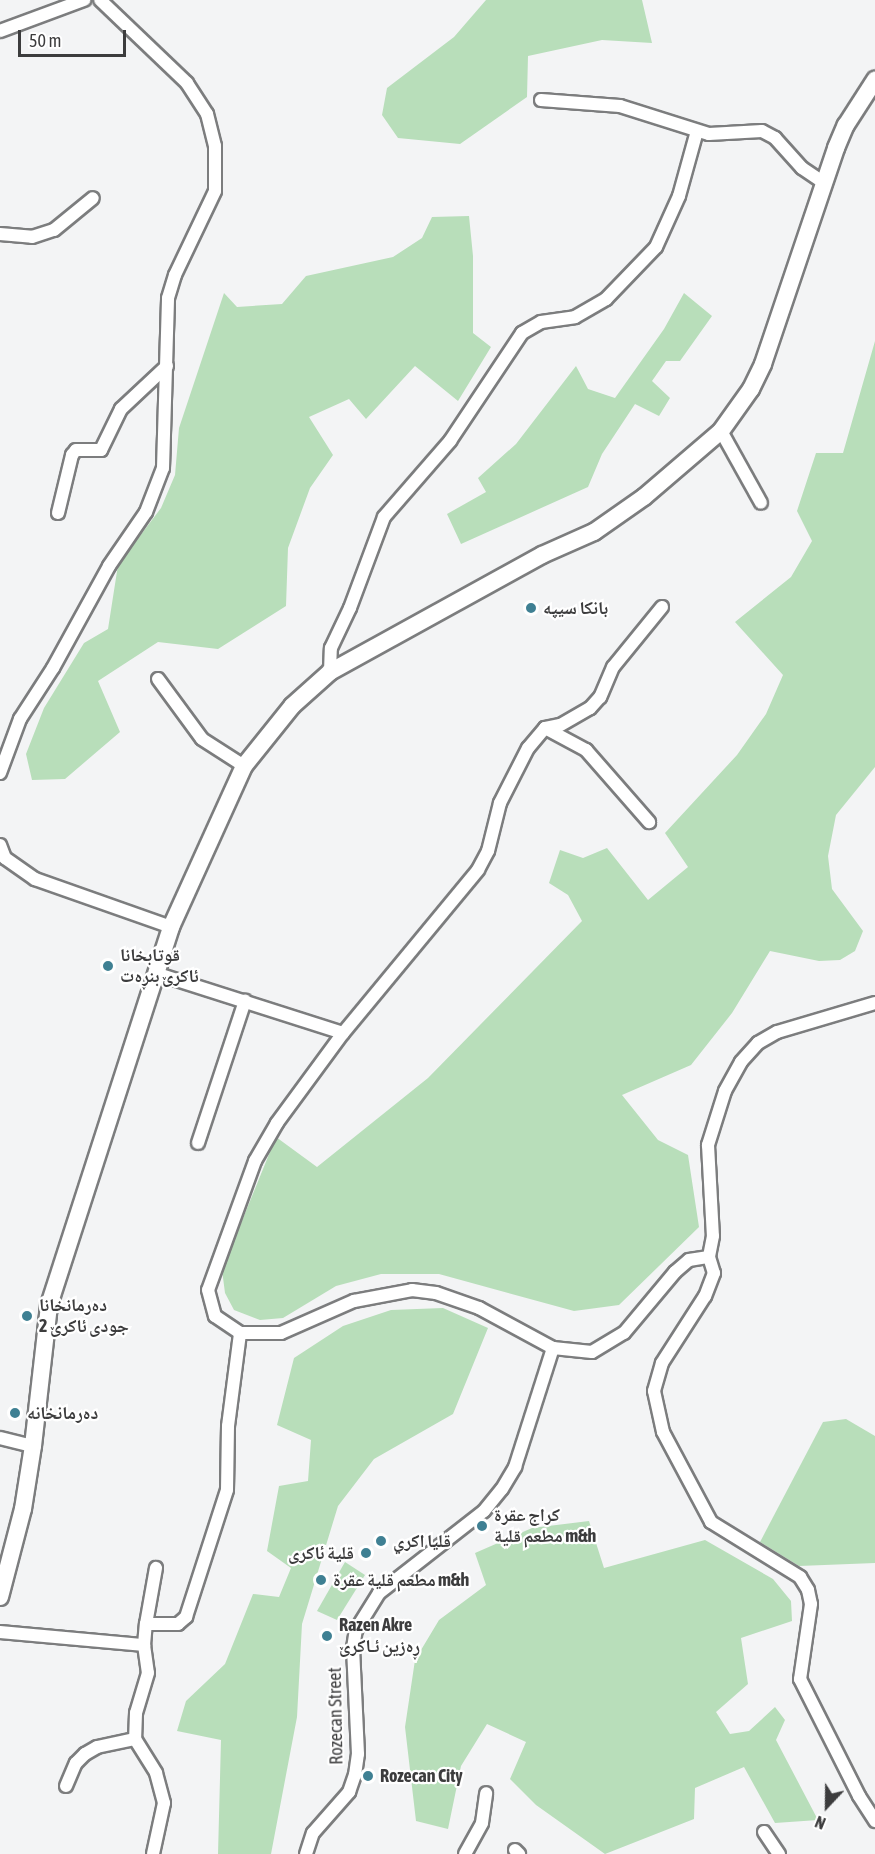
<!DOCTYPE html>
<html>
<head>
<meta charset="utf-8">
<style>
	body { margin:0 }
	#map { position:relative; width:875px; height:1854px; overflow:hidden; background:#f3f4f5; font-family:"Asap Condensed","Noto Naskh Arabic",sans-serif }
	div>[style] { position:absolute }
	.green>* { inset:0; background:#b8deba }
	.roads { filter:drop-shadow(2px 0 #7c7d7e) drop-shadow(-2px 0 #7c7d7e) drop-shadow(0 2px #7c7d7e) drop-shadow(0 -2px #7c7d7e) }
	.street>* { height:12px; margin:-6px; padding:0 6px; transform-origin:6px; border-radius:6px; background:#fff }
	.secondary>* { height:16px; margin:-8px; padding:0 8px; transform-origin:8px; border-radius:8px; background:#fff }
	.dots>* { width:16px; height:16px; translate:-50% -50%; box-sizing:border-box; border:3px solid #fff; border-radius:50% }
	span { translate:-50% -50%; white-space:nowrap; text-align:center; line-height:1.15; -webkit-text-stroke:4.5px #fff; paint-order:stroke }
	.poi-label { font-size:18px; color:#3c3c3d; font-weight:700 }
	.left { translate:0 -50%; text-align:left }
	.right { translate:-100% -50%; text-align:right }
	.street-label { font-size:18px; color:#3c3c3d }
	.north { position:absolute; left:797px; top:1776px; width:60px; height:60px; -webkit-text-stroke:4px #fff; paint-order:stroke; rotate:202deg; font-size:16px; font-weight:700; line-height:24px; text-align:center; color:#3c3c3d }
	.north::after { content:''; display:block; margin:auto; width:21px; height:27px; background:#3c3c3d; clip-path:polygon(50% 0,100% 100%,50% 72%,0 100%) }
	.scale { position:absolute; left:18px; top:30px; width:108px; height:27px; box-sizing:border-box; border:3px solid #3c3c3d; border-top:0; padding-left:8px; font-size:18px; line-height:21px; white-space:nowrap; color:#3c3c3d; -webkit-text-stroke:4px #fff; paint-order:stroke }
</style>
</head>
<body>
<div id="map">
	<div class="green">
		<i style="clip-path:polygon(486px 0,642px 0,652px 43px,602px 40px,528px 56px,527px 97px,460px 144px,398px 138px,382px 115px,387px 88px,454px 37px)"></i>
		<i style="clip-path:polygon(469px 216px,473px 256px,473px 333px,491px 347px,458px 401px,415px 366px,366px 419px,349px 399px,309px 417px,333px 455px,310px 488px,288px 548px,286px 606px,218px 649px,158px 642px,98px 681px,120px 732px,65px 779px,32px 780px,26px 754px,44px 708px,84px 643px,108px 629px,118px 565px,161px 508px,175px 475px,179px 428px,224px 293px,237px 307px,282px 304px,306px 276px,393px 257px,422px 238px,432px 217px)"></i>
		<i style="clip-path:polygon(684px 293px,712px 316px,680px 361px,666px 361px,652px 381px,670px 398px,659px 416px,635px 404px,602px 454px,588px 487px,461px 544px,447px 514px,486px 492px,478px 478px,516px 444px,576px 366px,588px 389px,615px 398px,664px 329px)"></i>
		<i style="clip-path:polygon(875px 341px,875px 767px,836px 815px,828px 856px,832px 889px,863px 931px,855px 951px,840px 960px,819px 961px,770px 951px,732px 1013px,691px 1065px,622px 1095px,658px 1140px,688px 1155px,699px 1227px,619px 1305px,574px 1311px,439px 1274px,381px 1274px,336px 1286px,283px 1318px,260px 1320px,234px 1310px,225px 1293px,222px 1270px,276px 1137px,317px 1167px,428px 1078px,582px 921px,568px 895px,549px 883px,560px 850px,583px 858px,607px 848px,648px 900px,688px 867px,665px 833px,737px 755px,766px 714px,783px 675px,735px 622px,791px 577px,812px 541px,797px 511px,816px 453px,843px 453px)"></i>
		<i style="clip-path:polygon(443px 1308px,488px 1328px,453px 1414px,374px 1459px,338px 1506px,302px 1624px,297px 1717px,271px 1854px,218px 1854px,221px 1740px,177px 1731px,186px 1701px,225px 1664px,253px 1594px,279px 1597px,291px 1568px,267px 1551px,279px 1486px,308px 1481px,311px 1440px,277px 1425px,294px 1358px,343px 1326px,391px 1310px)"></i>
		<i style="clip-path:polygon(846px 1419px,875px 1436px,875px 1563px,799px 1566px,760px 1542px,823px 1422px)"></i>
		<i style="clip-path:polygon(589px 1521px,604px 1568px,705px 1540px,773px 1579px,791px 1601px,792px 1621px,741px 1638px,748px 1684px,716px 1712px,730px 1734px,749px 1731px,775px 1707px,785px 1720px,776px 1740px,818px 1820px,775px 1823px,744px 1767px,695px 1788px,694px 1819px,605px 1854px,536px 1805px,510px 1779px,526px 1742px,487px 1724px,461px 1766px,448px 1829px,416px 1821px,405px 1727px,415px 1660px,439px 1620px,486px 1585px,475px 1553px,532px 1528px)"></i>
		<i style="clip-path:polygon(345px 1562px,365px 1575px,337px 1620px,317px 1611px)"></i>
	</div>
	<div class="roads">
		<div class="street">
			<i style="left:0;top:31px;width:90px;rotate:-20.3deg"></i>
			<i style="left:541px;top:100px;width:79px;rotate:4.3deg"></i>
			<i style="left:620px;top:106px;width:93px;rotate:17.5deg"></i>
			<i style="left:709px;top:134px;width:53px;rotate:-3.2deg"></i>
			<i style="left:762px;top:131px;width:15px;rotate:28deg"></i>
			<i style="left:775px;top:138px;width:40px;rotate:48deg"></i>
			<i style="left:802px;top:168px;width:25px;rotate:34deg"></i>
			<i style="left:0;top:234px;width:32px;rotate:5deg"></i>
			<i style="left:32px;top:237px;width:23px;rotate:-18deg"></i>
			<i style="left:54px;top:230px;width:50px;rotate:-39.4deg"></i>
			<i style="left:721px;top:431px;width:82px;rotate:60.9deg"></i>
			<i style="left:58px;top:513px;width:60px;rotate:-76.4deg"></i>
			<i style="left:72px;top:455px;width:6px;rotate:-51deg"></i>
			<i style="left:76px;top:450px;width:25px"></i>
			<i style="left:101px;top:450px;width:46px;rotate:-64deg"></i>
			<i style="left:121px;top:409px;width:63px;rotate:-43.1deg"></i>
			<i style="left:662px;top:607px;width:77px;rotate:129.2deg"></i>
			<i style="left:613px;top:667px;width:33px;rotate:113deg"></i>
			<i style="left:600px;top:697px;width:15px;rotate:132deg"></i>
			<i style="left:590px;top:708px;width:34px;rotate:150deg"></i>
			<i style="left:560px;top:725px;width:15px;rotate:169deg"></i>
			<i style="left:545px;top:728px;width:26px;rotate:130deg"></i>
			<i style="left:528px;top:748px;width:62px;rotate:117deg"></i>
			<i style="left:500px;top:803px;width:49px;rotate:104deg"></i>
			<i style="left:488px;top:851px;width:21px;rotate:118deg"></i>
			<i style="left:478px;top:870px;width:212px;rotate:129.6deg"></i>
			<i style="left:343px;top:1033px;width:112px;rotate:126.3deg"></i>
			<i style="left:277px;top:1123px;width:44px;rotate:120.1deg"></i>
			<i style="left:255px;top:1161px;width:137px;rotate:110deg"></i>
			<i style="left:208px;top:1290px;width:27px;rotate:75deg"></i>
			<i style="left:215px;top:1316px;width:30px;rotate:34deg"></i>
			<i style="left:240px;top:1333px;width:41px"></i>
			<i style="left:281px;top:1333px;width:80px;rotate:-23.7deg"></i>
			<i style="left:354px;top:1301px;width:59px;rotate:-10.7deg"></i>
			<i style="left:412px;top:1290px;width:24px;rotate:7deg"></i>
			<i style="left:436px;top:1293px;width:46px;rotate:19.2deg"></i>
			<i style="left:479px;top:1308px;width:84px;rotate:28.4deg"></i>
			<i style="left:553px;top:1348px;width:39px;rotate:6deg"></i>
			<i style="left:592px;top:1352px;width:37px;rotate:-31deg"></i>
			<i style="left:624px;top:1333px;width:80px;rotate:-50.1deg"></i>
			<i style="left:675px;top:1272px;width:18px;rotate:-41deg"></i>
			<i style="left:689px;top:1260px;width:20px;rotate:-9deg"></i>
			<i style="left:330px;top:672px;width:24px;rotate:-88deg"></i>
			<i style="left:331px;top:648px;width:44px;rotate:-64.6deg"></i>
			<i style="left:350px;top:608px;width:97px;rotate:-69.5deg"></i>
			<i style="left:384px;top:517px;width:101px;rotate:-49deg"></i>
			<i style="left:450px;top:441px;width:130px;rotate:-56.3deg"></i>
			<i style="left:522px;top:333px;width:22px;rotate:-30deg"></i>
			<i style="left:541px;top:322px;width:34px;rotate:-8deg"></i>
			<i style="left:575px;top:317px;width:36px;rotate:-30deg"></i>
			<i style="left:606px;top:299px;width:72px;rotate:-46.1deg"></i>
			<i style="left:656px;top:247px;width:56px;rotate:-65.7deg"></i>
			<i style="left:679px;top:196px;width:67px;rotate:-74.5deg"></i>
			<i style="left:158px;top:679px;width:74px;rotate:53.7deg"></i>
			<i style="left:202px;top:739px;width:50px;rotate:32.7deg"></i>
			<i style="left:545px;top:728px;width:47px;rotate:28.2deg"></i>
			<i style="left:586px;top:750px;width:96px;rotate:48.8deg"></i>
			<i style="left:0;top:773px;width:58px;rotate:-69.7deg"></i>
			<i style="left:20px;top:719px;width:61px;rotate:-57.1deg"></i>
			<i style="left:53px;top:668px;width:116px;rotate:-61.2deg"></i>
			<i style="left:109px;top:566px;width:65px;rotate:-55.6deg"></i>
			<i style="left:146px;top:512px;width:47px;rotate:-68.9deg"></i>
			<i style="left:163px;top:468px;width:170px;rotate:-88.3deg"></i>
			<i style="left:168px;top:298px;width:24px;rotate:-73deg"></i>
			<i style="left:175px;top:275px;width:93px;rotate:-64.5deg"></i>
			<i style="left:215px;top:191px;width:45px;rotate:-90deg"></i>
			<i style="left:215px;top:146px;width:33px;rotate:-104deg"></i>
			<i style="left:207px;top:114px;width:37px;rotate:-123deg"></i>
			<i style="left:187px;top:83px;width:120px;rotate:-136.3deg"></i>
			<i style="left:0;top:845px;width:14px;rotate:69deg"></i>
			<i style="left:5px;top:858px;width:37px;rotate:35deg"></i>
			<i style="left:35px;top:879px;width:144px;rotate:19.4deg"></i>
			<i style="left:155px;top:973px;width:197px;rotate:17.7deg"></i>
			<i style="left:875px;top:1003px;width:102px;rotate:163.5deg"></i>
			<i style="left:777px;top:1032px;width:22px;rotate:150deg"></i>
			<i style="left:758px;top:1043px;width:25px;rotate:132deg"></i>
			<i style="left:741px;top:1062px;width:33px;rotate:119deg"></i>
			<i style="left:725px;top:1091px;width:57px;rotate:107.5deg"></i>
			<i style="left:708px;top:1145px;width:91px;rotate:86.9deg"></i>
			<i style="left:713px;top:1236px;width:21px;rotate:101deg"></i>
			<i style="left:709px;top:1257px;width:17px;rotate:73deg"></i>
			<i style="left:714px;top:1273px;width:25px;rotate:111deg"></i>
			<i style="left:705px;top:1296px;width:80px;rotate:122.7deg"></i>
			<i style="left:662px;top:1363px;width:29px;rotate:106deg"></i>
			<i style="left:654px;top:1391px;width:42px;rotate:77.6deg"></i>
			<i style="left:663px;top:1432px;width:102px;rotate:61.9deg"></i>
			<i style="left:711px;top:1522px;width:105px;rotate:31.7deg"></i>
			<i style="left:800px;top:1577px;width:15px;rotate:58deg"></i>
			<i style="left:808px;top:1590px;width:14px;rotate:78deg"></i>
			<i style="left:811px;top:1604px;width:76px;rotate:98.3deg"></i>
			<i style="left:800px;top:1679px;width:131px;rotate:63.2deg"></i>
			<i style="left:859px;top:1796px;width:30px;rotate:57deg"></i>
			<i style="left:198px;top:1143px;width:150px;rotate:-71.7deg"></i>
			<i style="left:0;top:1438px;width:34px;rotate:14deg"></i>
			<i style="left:146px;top:1624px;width:57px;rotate:-79.9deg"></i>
			<i style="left:0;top:1632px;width:145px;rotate:5.2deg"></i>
			<i style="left:144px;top:1645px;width:28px;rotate:82deg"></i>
			<i style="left:148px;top:1673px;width:42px;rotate:106.7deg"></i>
			<i style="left:136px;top:1713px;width:26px;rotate:92deg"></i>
			<i style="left:135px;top:1739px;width:40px;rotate:58deg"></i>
			<i style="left:156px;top:1773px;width:31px;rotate:75deg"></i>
			<i style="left:164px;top:1803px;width:52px;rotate:102.2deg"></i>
			<i style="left:144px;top:1645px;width:21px;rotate:-85deg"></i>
			<i style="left:146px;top:1624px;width:32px"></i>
			<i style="left:178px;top:1624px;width:11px;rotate:-41deg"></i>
			<i style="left:186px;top:1617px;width:133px;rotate:-72.1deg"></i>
			<i style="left:227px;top:1490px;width:64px;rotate:-89.1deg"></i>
			<i style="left:228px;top:1426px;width:94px;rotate:-82.6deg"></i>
			<i style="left:66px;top:1786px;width:25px;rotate:-67deg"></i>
			<i style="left:76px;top:1763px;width:13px;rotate:-45deg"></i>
			<i style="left:85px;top:1754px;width:14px;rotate:-30deg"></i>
			<i style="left:97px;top:1747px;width:39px;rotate:-12deg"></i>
			<i style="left:764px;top:1832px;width:27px;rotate:56deg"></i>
			<i style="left:515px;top:1850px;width:6px;rotate:45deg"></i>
			<i style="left:306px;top:1854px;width:22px;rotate:-72deg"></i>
			<i style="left:313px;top:1833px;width:55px;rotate:-48.7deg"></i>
			<i style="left:349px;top:1792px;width:18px;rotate:-71deg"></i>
			<i style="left:355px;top:1775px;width:21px;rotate:-82deg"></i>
			<i style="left:358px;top:1754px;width:106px;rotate:-92.7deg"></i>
			<i style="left:353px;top:1648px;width:18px;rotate:-81deg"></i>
			<i style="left:356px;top:1630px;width:44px;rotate:-58.1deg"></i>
			<i style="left:379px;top:1593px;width:133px;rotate:-38deg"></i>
			<i style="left:484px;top:1511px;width:28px;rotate:-51deg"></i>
			<i style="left:502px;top:1489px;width:26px;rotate:-59deg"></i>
			<i style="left:515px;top:1467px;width:125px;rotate:-72.3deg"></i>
			<i style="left:465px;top:1854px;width:35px;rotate:-61deg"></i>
			<i style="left:482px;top:1823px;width:30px;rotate:-82deg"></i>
		</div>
		<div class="secondary">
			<i style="left:0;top:1597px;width:91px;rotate:-75.4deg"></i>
			<i style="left:23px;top:1509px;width:64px;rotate:-81deg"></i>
			<i style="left:33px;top:1446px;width:142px;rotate:-83.5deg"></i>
			<i style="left:49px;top:1305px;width:397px;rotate:-72.1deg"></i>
			<i style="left:171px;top:927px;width:177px;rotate:-65.6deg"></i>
			<i style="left:244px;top:766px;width:77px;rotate:-51.3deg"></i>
			<i style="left:292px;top:706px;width:51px;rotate:-41.8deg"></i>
			<i style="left:330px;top:672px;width:242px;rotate:-28.9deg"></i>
			<i style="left:542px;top:555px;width:57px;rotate:-23.9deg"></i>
			<i style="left:594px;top:532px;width:61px;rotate:-35deg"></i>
			<i style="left:644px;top:497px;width:101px;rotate:-40.6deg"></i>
			<i style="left:721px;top:431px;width:52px;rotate:-54.5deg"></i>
			<i style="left:751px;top:389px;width:28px;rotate:-64deg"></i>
			<i style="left:763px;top:364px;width:228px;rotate:-71.3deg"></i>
			<i style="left:836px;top:148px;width:25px;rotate:-67deg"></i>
			<i style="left:846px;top:125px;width:54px;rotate:-57.2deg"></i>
		</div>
	</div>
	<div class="dots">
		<i style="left:531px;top:608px;background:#3f8093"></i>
		<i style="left:108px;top:966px;background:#3f8093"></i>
		<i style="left:27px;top:1316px;background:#3f8093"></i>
		<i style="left:15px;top:1413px;background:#3f8093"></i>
		<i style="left:482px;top:1526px;background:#3f8093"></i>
		<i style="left:381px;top:1541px;background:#3f8093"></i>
		<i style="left:366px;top:1553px;background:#3f8093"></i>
		<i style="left:321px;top:1580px;background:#3f8093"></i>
		<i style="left:327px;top:1636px;background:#3f8093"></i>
		<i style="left:368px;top:1776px;background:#3f8093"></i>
	</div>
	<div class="poi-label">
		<span class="left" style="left:543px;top:608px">بانکا سیپە</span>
		<span class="left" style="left:120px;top:966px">قوتابخانا<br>ئاکرێ بنڕەت</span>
		<span class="left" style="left:39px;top:1316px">دەرمانخانا<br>جودی ئاکرێ 2</span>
		<span class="left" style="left:27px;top:1413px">دەرمانخانە</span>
		<span class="left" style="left:494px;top:1526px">كراج عقرة<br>مطعم قلية m&amp;h</span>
		<span class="left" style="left:393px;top:1541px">قليا اكري</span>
		<span class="right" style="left:354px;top:1553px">قلية ئاكرى</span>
		<span class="left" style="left:333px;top:1580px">مطعم قلية عقرة m&amp;h</span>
		<span class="left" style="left:339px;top:1636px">Razen Akre<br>ڕەزین ئـاکرێ</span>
		<span class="left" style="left:380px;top:1776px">Rozecan City</span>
	</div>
	<div class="street-label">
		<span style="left:336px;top:1716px;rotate:-91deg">Rozecan Street</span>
	</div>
	<div class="north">N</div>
	<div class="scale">50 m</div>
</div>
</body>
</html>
